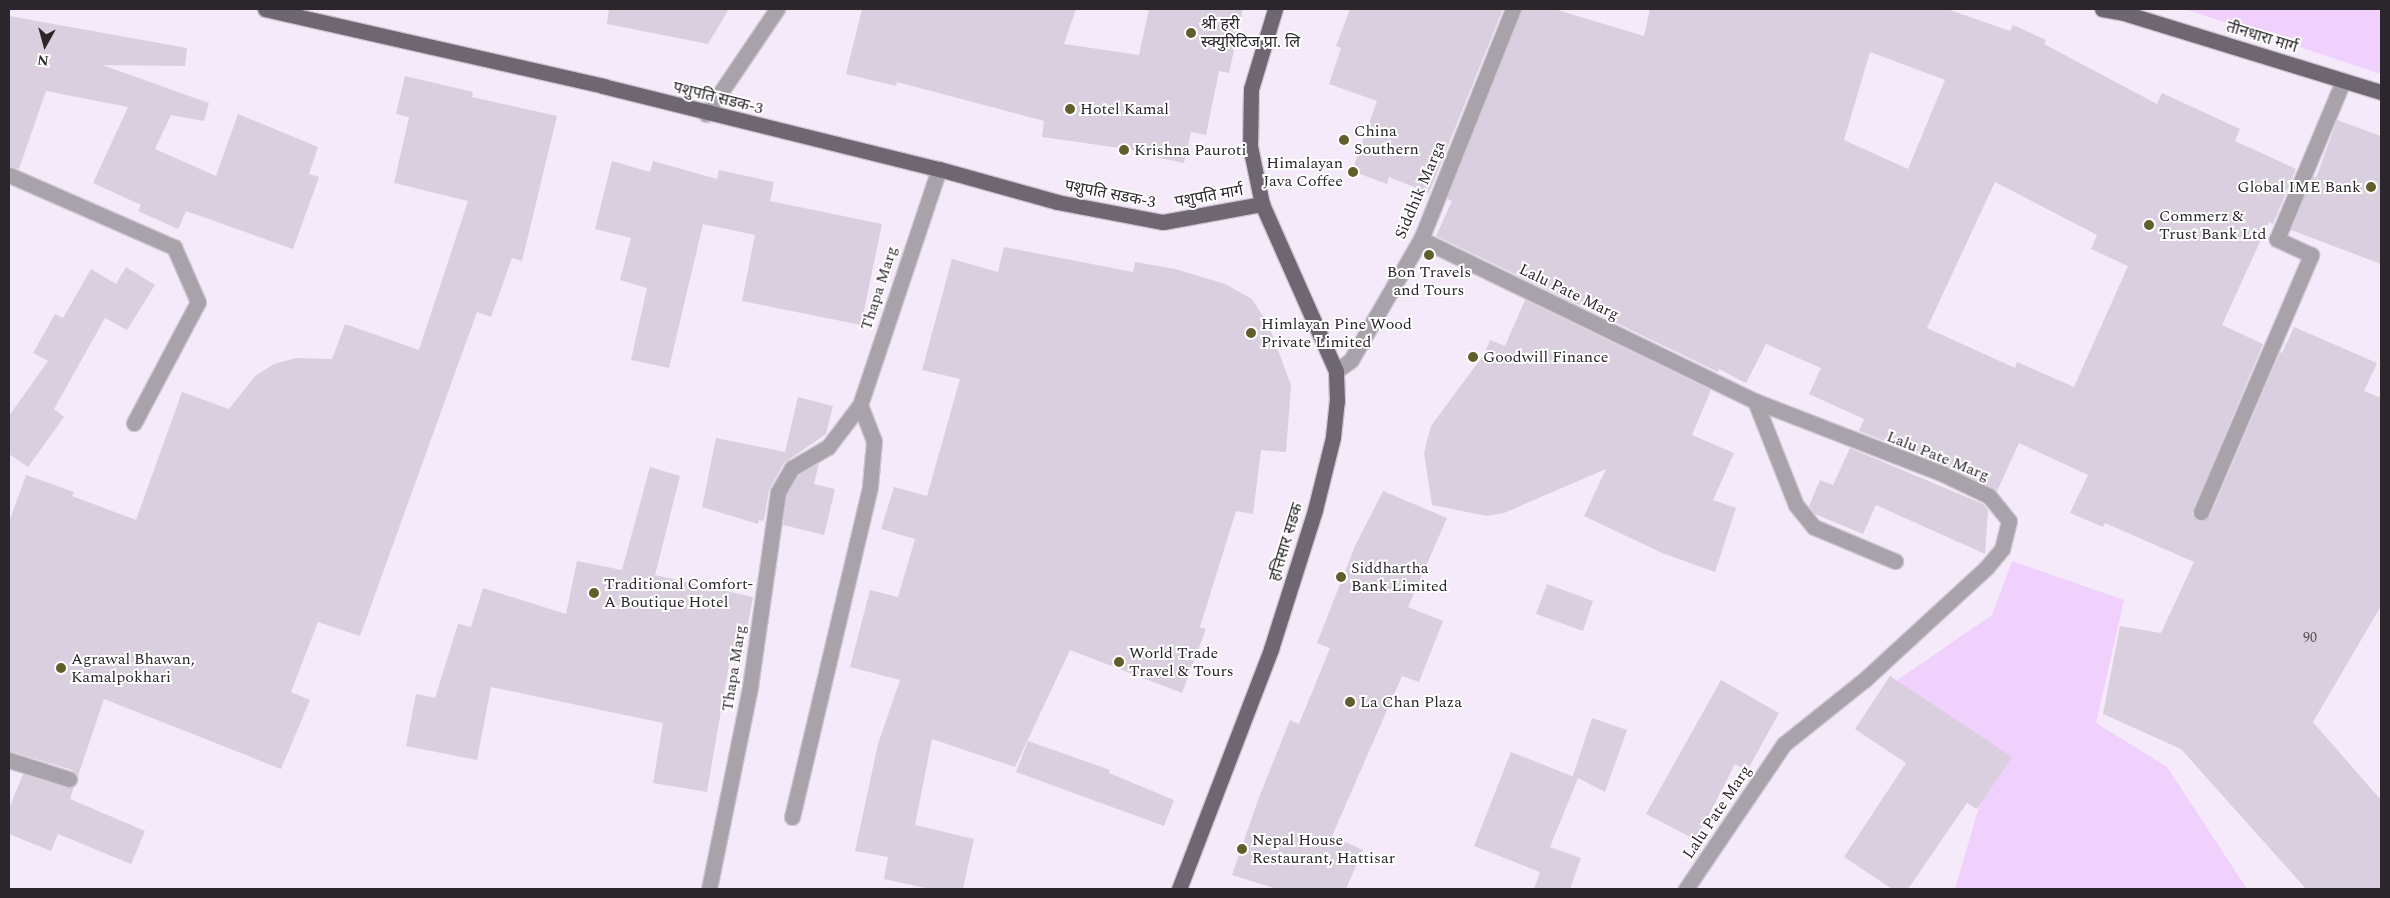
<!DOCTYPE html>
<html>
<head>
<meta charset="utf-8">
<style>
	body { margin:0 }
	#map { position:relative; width:2390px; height:898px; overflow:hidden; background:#f5eaf9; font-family:Spectral,"Noto Sans Devanagari",serif }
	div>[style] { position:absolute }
	.green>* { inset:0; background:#f0d0fc }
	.building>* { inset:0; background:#dacfde }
	.roads { filter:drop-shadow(1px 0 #d1c7d4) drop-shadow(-1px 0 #d1c7d4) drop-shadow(0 1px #d1c7d4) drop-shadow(0 -1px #d1c7d4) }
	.minor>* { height:15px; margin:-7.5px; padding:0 7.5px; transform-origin:7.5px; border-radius:7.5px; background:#a8a3aa }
	.major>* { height:15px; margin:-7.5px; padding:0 7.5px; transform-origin:7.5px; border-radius:7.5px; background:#6e6671 }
	.dots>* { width:14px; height:14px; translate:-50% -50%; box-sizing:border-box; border:2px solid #fff; border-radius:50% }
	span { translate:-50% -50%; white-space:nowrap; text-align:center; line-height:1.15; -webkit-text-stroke:4px #fff; paint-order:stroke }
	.number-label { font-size:14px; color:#575058 }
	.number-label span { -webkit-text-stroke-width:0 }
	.poi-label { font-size:16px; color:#2b262c }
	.left { translate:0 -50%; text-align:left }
	.right { translate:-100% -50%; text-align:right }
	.street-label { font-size:16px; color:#2b262c }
	.frame { position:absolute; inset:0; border:10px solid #2b262c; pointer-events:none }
	.north { position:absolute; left:20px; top:20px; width:50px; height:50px; -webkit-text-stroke:4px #fff; paint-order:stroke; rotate:187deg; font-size:14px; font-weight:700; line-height:20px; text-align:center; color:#2b262c }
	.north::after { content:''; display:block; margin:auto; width:18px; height:22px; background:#2b262c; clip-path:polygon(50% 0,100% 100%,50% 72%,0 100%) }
</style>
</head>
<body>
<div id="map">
	<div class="green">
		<i style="clip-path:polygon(2185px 9px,2381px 9px,2381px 74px)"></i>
		<i style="clip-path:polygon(2012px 561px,2124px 600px,2096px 723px,2167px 767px,2247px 889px,1955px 889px,1988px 776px,1896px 681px,1992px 615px)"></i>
	</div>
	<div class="building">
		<i style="clip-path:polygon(609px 9px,729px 9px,708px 44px,607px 24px)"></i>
		<i style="clip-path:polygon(862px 9px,1076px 9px,1064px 44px,1139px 55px,1149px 9px,1243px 9px,1229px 73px,1219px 71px,1206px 135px,1191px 132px,1184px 163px,1140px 154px,1141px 151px,1042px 137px,1044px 121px,897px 82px,896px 86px,846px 74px)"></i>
		<i style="clip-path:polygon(1350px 9px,1503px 9px,1429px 193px,1389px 177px,1387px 184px,1352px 171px,1377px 101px,1329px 84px,1341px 48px,1336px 46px)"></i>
		<i style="clip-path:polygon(evenodd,1522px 9px,1554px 9px,1644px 36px,1650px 9px,1947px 9px,2010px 31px,2013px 25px,2046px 40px,2044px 44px,2157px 104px,2162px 93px,2240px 129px,2235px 141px,2296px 169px,2273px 224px,2269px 222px,2222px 325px,2263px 344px,2192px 514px,2202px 521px,2210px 516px,2280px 352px,2282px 353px,2294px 327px,2377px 363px,2364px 391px,2381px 398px,2381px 606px,2313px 722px,2381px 800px,2381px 889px,2306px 889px,2181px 749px,2103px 714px,2120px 626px,2161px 633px,2194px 562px,2105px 523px,2103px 527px,2070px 513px,2088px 475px,2019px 443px,1997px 491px,1947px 466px,1859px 431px,1864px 419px,1809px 394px,1821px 368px,1766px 344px,1746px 383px,1719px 369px,1718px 372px,1436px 236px,1452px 201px,1447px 199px,1522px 9px,1870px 52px,1945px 80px,1908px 169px,1844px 140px,1870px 52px,1522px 9px,1995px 182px,2097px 235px,2091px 249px,2128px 266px,2074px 387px,2017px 362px,2015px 368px,1927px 328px,1995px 182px)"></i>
		<i style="clip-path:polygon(9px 16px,187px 48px,185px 66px,102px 65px,209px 103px,204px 121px,171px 115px,155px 149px,216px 176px,238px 114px,318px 147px,309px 174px,319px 177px,293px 249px,186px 211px,178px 229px,138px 211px,141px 205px,93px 183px,128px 107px,46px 91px,19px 169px,9px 166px)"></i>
		<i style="clip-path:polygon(405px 76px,473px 92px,472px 97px,557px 116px,522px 261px,512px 258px,491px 317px,477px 312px,360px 636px,318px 622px,291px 692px,310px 700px,281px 769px,104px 699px,78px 776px,72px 770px,9px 751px,9px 522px,26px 475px,74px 492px,72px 496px,136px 520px,182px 392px,229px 409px,255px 376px,274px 364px,296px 358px,332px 359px,345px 324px,419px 350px,468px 201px,394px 183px,409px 117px,396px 114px)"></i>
		<i style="clip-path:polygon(2337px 120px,2381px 136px,2381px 264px,2291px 230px,2313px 176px,2316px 178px)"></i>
		<i style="clip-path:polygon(612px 161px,650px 172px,653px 161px,717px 179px,719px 170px,774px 182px,770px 201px,882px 224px,861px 325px,742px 301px,755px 235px,703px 224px,669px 368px,631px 360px,647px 288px,620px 280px,631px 238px,595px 229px)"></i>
		<i style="clip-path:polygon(1004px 247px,1133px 272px,1135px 262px,1175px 269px,1225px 284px,1252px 299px,1268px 324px,1291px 385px,1286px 452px,1261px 450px,1253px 514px,1236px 511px,1200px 627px,1206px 629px,1182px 693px,1070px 650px,1015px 767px,932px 739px,915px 825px,974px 839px,963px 889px,930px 889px,884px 879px,888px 857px,855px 851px,878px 744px,900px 680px,850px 667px,870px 590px,898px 597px,915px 539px,881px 529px,894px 487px,927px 496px,960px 379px,922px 370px,952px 259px,998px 272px)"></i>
		<i style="clip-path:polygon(126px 267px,155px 285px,127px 330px,105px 318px,54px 409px,64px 417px,28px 467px,9px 454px,9px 416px,48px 361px,33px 353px,55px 314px,63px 318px,91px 269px,116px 284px)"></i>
		<i style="clip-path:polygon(1525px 300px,1711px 390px,1692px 435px,1734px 453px,1713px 500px,1736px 508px,1715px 572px,1662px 553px,1584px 516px,1606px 469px,1504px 513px,1487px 516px,1432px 505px,1424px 453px,1431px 426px,1485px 353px,1490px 340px,1505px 346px)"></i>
		<i style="clip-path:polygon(798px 397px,833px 406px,826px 434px,784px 463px,769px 490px,764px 521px,759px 520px,758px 524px,702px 507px,716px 438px,785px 452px)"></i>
		<i style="clip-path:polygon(1850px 448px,1983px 504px,1988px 510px,1985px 554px,1876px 505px,1863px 534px,1815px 514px,1809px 506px,1820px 480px,1833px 485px)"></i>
		<i style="clip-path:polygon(819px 463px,814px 484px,835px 489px,824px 535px,783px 525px,787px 495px,799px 475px)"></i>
		<i style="clip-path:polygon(650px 467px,680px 476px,655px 575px,753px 597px,741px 661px,730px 659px,707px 792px,653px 783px,663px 723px,491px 687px,477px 760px,406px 746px,416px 694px,435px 698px,458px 624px,471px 627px,483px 588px,566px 614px,577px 561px,622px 570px)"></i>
		<i style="clip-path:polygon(1383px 491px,1447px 518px,1408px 607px,1443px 621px,1419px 682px,1402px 676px,1332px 836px,1363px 850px,1346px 889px,1277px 889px,1232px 875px,1258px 800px,1290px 720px,1299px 724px,1330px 648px,1317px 643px,1355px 546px)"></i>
		<i style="clip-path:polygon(1547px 584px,1593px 601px,1583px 631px,1536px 614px)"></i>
		<i style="clip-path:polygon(1890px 676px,2012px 757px,1977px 809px,1967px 803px,1908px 889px,1892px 889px,1844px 857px,1906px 763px,1855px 729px)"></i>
		<i style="clip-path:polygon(1721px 680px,1779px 713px,1747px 771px,1735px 764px,1696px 840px,1646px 814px)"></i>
		<i style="clip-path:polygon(1592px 718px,1627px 730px,1605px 792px,1578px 778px,1550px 847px,1581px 858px,1570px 889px,1534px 889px,1540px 872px,1474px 846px,1511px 752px,1577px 778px,1573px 776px)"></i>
		<i style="clip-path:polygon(1028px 741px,1110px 770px,1109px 773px,1174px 800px,1164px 826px,1016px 772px)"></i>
		<i style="clip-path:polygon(23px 774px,66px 788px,74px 786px,70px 799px,145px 831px,131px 864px,58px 834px,51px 851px,9px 834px,9px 809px)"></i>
	</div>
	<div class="roads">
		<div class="minor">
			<i style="left:706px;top:114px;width:127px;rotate:-55.9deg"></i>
			<i style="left:9px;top:175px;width:180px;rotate:23.6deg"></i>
			<i style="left:174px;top:247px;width:60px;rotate:66.4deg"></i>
			<i style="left:198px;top:302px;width:137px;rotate:117.9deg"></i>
			<i style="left:1421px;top:239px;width:371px;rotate:25.9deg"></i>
			<i style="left:1755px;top:401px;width:202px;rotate:21.2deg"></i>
			<i style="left:1943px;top:474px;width:51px;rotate:25.6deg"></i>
			<i style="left:1989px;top:496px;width:32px;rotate:51deg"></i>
			<i style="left:2009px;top:521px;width:29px;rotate:104deg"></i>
			<i style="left:2002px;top:549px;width:25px;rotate:130deg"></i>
			<i style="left:1986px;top:568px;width:166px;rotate:137.4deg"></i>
			<i style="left:1864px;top:680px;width:102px;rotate:141.3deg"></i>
			<i style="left:1784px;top:744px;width:175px;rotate:124.1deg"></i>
			<i style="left:1336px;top:371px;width:19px;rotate:-36deg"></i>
			<i style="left:1351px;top:360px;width:140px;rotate:-60deg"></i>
			<i style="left:1421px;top:239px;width:248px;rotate:-68.2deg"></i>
			<i style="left:1755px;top:401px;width:112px;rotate:68.5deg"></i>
			<i style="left:1796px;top:505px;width:28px;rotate:51deg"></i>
			<i style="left:1814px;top:527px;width:88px;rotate:22.8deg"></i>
			<i style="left:2201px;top:512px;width:280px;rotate:-66.8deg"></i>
			<i style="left:2311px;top:255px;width:38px;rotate:-155deg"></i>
			<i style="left:2277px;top:239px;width:171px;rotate:-67.3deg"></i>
			<i style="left:9px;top:760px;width:63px;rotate:17.6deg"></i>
			<i style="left:792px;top:817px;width:340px;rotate:-76.7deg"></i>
			<i style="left:870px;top:486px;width:45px;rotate:-84.9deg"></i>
			<i style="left:874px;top:441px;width:39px;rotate:-111deg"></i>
			<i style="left:709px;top:889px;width:206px;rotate:-78.5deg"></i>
			<i style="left:750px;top:687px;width:197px;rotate:-81.8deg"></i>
			<i style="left:778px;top:492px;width:28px;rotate:-60deg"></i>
			<i style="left:792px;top:468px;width:42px;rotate:-30.3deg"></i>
			<i style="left:828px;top:447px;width:53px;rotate:-52.7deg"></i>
			<i style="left:860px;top:405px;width:249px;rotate:-71.5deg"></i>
		</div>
		<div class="major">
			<i style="left:265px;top:9px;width:347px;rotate:12.8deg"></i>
			<i style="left:603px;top:86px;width:346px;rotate:13.9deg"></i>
			<i style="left:939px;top:169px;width:123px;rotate:15.6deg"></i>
			<i style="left:1057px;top:202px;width:108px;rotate:10.7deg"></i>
			<i style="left:1163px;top:222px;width:101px;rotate:-10.3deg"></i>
			<i style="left:2102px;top:9px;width:22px;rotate:10deg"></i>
			<i style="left:2124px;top:13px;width:269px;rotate:17.1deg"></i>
			<i style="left:1179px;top:889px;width:257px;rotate:-69deg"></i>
			<i style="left:1271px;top:649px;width:146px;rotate:-72.4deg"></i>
			<i style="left:1315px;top:510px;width:75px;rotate:-76.1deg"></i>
			<i style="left:1333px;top:437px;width:36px;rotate:-84deg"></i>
			<i style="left:1337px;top:401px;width:30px;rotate:-92deg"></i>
			<i style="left:1336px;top:371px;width:183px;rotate:-113.9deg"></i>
			<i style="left:1262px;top:204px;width:59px;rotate:-101.7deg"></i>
			<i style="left:1250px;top:146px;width:57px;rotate:-89deg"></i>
			<i style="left:1251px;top:89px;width:84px;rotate:-73.3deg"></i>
		</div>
	</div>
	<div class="dots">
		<i style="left:1191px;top:33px;background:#605e2b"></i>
		<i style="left:1070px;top:109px;background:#605e2b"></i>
		<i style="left:1344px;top:140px;background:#605e2b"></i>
		<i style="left:1124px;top:150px;background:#605e2b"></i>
		<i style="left:1353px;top:172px;background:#605e2b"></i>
		<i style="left:2371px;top:187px;background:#605e2b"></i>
		<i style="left:2149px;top:225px;background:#605e2b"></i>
		<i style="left:1429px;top:255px;background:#605e2b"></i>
		<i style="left:1251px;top:333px;background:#605e2b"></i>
		<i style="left:1473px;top:357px;background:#605e2b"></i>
		<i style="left:1341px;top:577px;background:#605e2b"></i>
		<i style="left:594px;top:593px;background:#605e2b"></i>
		<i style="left:1119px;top:662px;background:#605e2b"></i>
		<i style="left:61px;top:668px;background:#605e2b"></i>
		<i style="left:1350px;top:702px;background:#605e2b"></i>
		<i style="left:1242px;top:849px;background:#605e2b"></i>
	</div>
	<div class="number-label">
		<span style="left:2310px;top:638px">90</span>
	</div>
	<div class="poi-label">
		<span class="left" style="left:1201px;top:33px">श्री हरी<br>स्क्युरिटिज प्रा. लि</span>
		<span class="left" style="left:1080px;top:109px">Hotel Kamal</span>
		<span class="left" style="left:1354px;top:140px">China<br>Southern</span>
		<span class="left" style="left:1134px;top:150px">Krishna Pauroti</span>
		<span class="right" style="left:1343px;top:172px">Himalayan<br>Java Coffee</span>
		<span class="right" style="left:2361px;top:187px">Global IME Bank</span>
		<span class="left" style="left:2159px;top:225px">Commerz &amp;<br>Trust Bank Ltd</span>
		<span style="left:1429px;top:281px">Bon Travels<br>and Tours</span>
		<span class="left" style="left:1261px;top:333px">Himlayan Pine Wood<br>Private Limited</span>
		<span class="left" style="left:1483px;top:357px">Goodwill Finance</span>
		<span class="left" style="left:1351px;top:577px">Siddhartha<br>Bank Limited</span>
		<span class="left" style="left:604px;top:593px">Traditional Comfort-<br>A Boutique Hotel</span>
		<span class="left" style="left:1129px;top:662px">World Trade<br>Travel &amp; Tours</span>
		<span class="left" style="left:71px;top:668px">Agrawal Bhawan,<br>Kamalpokhari</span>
		<span class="left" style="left:1360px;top:702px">La Chan Plaza</span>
		<span class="left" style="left:1252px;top:849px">Nepal House<br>Restaurant, Hattisar</span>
	</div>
	<div class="street-label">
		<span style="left:2262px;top:37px;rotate:17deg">तीनधारा मार्ग</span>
		<span style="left:718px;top:98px;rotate:14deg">पशुपति सडक-3</span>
		<span style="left:1420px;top:190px;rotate:-67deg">Siddhik Marga</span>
		<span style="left:1110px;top:194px;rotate:11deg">पशुपति सडक-3</span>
		<span style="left:1209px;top:196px;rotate:-10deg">पशुपति मार्ग</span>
		<span style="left:879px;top:288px;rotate:-72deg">Thapa Marg</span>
		<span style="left:1569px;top:292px;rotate:26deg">Lalu Pate Marg</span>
		<span style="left:1938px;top:456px;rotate:22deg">Lalu Pate Marg</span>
		<span style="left:1286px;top:542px;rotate:-73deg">हत्तिसार सडक</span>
		<span style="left:734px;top:668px;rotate:-81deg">Thapa Marg</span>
		<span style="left:1717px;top:812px;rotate:-56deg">Lalu Pate Marg</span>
	</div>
	<div class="frame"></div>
	<div class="north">N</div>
</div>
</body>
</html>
